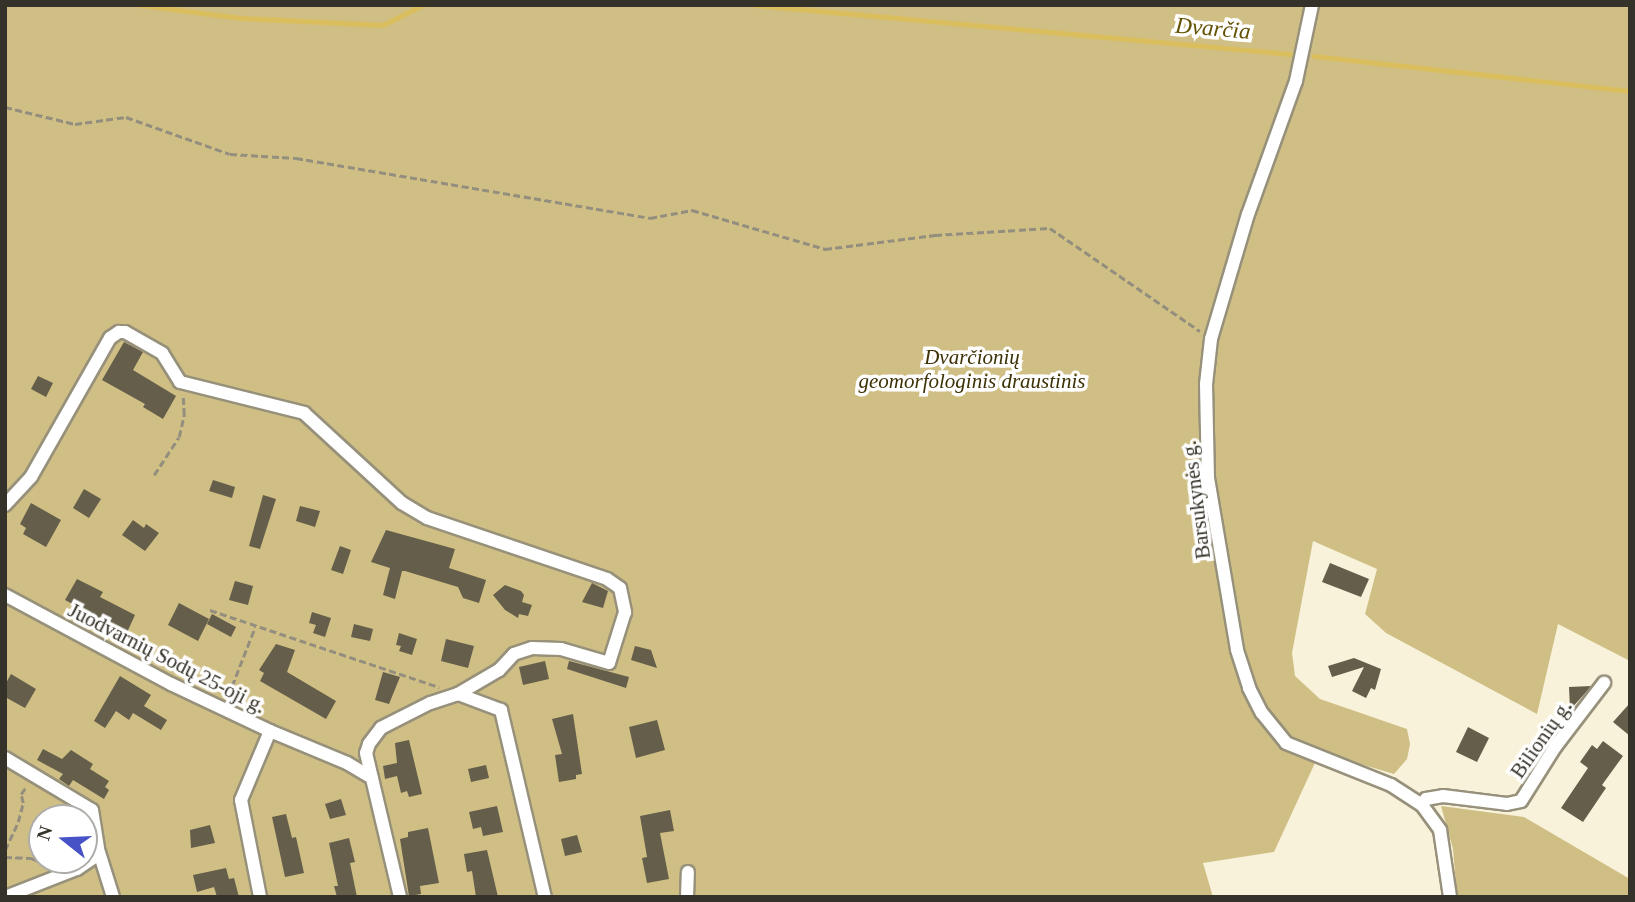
<!DOCTYPE html>
<html>
<head>
<meta charset="utf-8">
<style>
	body { margin:0 }
	#map { position:relative; width:1635px; height:902px; overflow:hidden; background:#f9f2db; font-family:"Times New Roman",serif }
	div>[style] { position:absolute }
	.green>* { inset:0; background:#d0bf85 }
	.stream>* { height:4.5px; margin:-2.25px; padding:0 2.25px; transform-origin:2.25px; border-radius:2.25px; background:#dabe5e }
	.building>* { inset:0; background:#645e4a }
	.path>* { height:2.5px; margin-top:-1.25px; transform-origin:0; background:repeating-linear-gradient(90deg,#938e7e 0 7px,transparent 0 10.5px) }
	.roads { filter:drop-shadow(2px 0 #97917b) drop-shadow(-2px 0 #97917b) drop-shadow(0 2px #97917b) drop-shadow(0 -2px #97917b) }
	.street>* { height:12px; margin:-6px; padding:0 6px; transform-origin:6px; border-radius:6px; background:#fff }
	span { translate:-50% -50%; white-space:nowrap; text-align:center; line-height:1.15; -webkit-text-stroke:7px #fff; paint-order:stroke }
	.park-label { font-size:21px; color:#3d3106; font-style:italic }
	.street-label { font-size:21px; color:#353229 }
	.water-label { font-size:23px; color:#635000; font-style:italic }
	.frame { position:absolute; inset:0; border:7px solid #353229; pointer-events:none }
	.north { position:absolute; left:28px; top:804px; width:70px; height:70px; box-sizing:border-box; background:#fff; border:2px solid #aeada9; border-radius:50%; rotate:288deg; font-size:19px; font-weight:700; line-height:28px; text-align:center; color:#353229 }
	.north::after { content:''; display:block; margin:auto; width:24px; height:32px; background:#4652c6; clip-path:polygon(50% 0,100% 100%,50% 72%,0 100%) }
</style>
</head>
<body>
<div id="map">
	<div class="green">
		<i style="clip-path:polygon(evenodd,5px 5px,1630px 5px,1630px 661px,1558px 624px,1537px 714px,1386px 633px,1365px 614px,1377px 569px,1313px 541px,1292px 653px,1295px 676px,1320px 699px,1407px 729px,1410px 744px,1407px 759px,1394px 774px,1320px 752px,1274px 852px,1203px 863px,1213px 897px,5px 897px,5px 5px,42px 818px,84px 818px,84px 860px,42px 860px,42px 818px)"></i>
		<i style="clip-path:polygon(1441px 806px,1524px 817px,1630px 879px,1630px 897px,1457px 897px,1453px 849px)"></i>
	</div>
	<div class="stream">
		<i style="left:140px;top:5px;width:102px;rotate:7.3deg"></i>
		<i style="left:241px;top:18px;width:142px;rotate:2.8deg"></i>
		<i style="left:383px;top:25px;width:45px;rotate:-26.6deg"></i>
		<i style="left:755px;top:5px;width:537px;rotate:5.23deg"></i>
		<i style="left:1314px;top:56px;width:318px;rotate:6.3deg"></i>
	</div>
	<div class="building">
		<i style="clip-path:polygon(124px 342px,143px 352px,133px 370px,176px 396px,163px 419px,143px 407px,145px 404px,102px 380px)"></i>
		<i style="clip-path:polygon(38px 376px,53px 383px,46px 397px,31px 389px)"></i>
		<i style="clip-path:polygon(213px 480px,235px 487px,232px 498px,209px 491px)"></i>
		<i style="clip-path:polygon(84px 489px,101px 499px,89px 518px,73px 508px)"></i>
		<i style="clip-path:polygon(263px 495px,276px 499px,260px 549px,249px 546px)"></i>
		<i style="clip-path:polygon(31px 503px,61px 520px,46px 547px,23px 534px,26px 528px,20px 524px)"></i>
		<i style="clip-path:polygon(300px 506px,320px 511px,315px 527px,296px 521px)"></i>
		<i style="clip-path:polygon(133px 520px,144px 528px,146px 524px,159px 533px,145px 551px,122px 535px)"></i>
		<i style="clip-path:polygon(386px 530px,455px 549px,449px 568px,486px 580px,479px 603px,463px 598px,458px 587px,405px 571px,402px 571px,395px 599px,383px 595px,390px 568px,371px 562px)"></i>
		<i style="clip-path:polygon(340px 546px,351px 550px,343px 574px,331px 570px)"></i>
		<i style="clip-path:polygon(1330px 563px,1369px 579px,1361px 597px,1322px 582px)"></i>
		<i style="clip-path:polygon(77px 579px,103px 592px,100px 597px,135px 615px,124px 639px,99px 627px,102px 620px,65px 600px)"></i>
		<i style="clip-path:polygon(235px 581px,253px 586px,248px 605px,229px 600px)"></i>
		<i style="clip-path:polygon(592px 583px,608px 591px,603px 608px,582px 602px)"></i>
		<i style="clip-path:polygon(505px 585px,521px 591px,524px 595px,522px 602px,532px 605px,528px 616px,519px 614px,518px 618px,505px 610px,493px 595px)"></i>
		<i style="clip-path:polygon(179px 603px,209px 619px,198px 641px,168px 625px)"></i>
		<i style="clip-path:polygon(312px 612px,331px 618px,325px 637px,313px 633px,316px 625px,309px 623px)"></i>
		<i style="clip-path:polygon(212px 614px,236px 627px,231px 637px,207px 624px)"></i>
		<i style="clip-path:polygon(354px 624px,373px 629px,370px 641px,351px 637px)"></i>
		<i style="clip-path:polygon(399px 633px,417px 639px,412px 655px,399px 651px,401px 646px,396px 645px)"></i>
		<i style="clip-path:polygon(446px 639px,474px 646px,468px 668px,441px 661px)"></i>
		<i style="clip-path:polygon(276px 644px,295px 650px,287px 672px,336px 701px,326px 719px,260px 681px,264px 673px,259px 670px)"></i>
		<i style="clip-path:polygon(635px 646px,651px 650px,657px 668px,631px 660px)"></i>
		<i style="clip-path:polygon(1354px 658px,1381px 669px,1375px 690px,1371px 688px,1366px 698px,1352px 691px,1364px 667px,1332px 677px,1328px 666px)"></i>
		<i style="clip-path:polygon(545px 661px,549px 679px,523px 685px,519px 667px)"></i>
		<i style="clip-path:polygon(569px 661px,629px 677px,626px 688px,567px 669px)"></i>
		<i style="clip-path:polygon(383px 672px,400px 677px,389px 704px,375px 700px)"></i>
		<i style="clip-path:polygon(11px 674px,36px 689px,25px 708px,5px 697px,5px 685px)"></i>
		<i style="clip-path:polygon(120px 676px,151px 695px,144px 706px,167px 720px,161px 730px,133px 713px,129px 720px,116px 711px,105px 728px,94px 721px)"></i>
		<i style="clip-path:polygon(1591px 686px,1588px 690px,1570px 710px,1569px 687px)"></i>
		<i style="clip-path:polygon(1630px 703px,1630px 736px,1613px 722px)"></i>
		<i style="clip-path:polygon(573px 714px,582px 774px,576px 775px,576px 779px,559px 782px,555px 755px,562px 754px,552px 719px)"></i>
		<i style="clip-path:polygon(657px 720px,665px 750px,636px 758px,629px 727px)"></i>
		<i style="clip-path:polygon(1468px 727px,1489px 738px,1477px 762px,1456px 752px)"></i>
		<i style="clip-path:polygon(409px 740px,422px 794px,409px 797px,407px 791px,401px 793px,397px 776px,385px 779px,383px 766px,397px 763px,395px 743px)"></i>
		<i style="clip-path:polygon(1603px 741px,1623px 756px,1602px 785px,1606px 788px,1583px 822px,1561px 808px,1588px 768px,1580px 762px,1592px 745px,1597px 749px)"></i>
		<i style="clip-path:polygon(43px 749px,62px 759px,71px 750px,93px 764px,90px 769px,109px 781px,105px 787px,109px 790px,104px 799px,73px 780px,69px 786px,59px 779px,63px 774px,37px 760px)"></i>
		<i style="clip-path:polygon(486px 765px,489px 778px,471px 782px,468px 769px)"></i>
		<i style="clip-path:polygon(341px 799px,346px 815px,330px 819px,325px 804px)"></i>
		<i style="clip-path:polygon(497px 806px,503px 832px,483px 836px,481px 827px,473px 829px,469px 812px)"></i>
		<i style="clip-path:polygon(670px 810px,674px 831px,660px 833px,669px 879px,647px 883px,642px 858px,647px 857px,640px 816px)"></i>
		<i style="clip-path:polygon(286px 814px,292px 838px,296px 837px,304px 873px,285px 877px,272px 817px)"></i>
		<i style="clip-path:polygon(210px 825px,215px 843px,191px 848px,190px 830px)"></i>
		<i style="clip-path:polygon(428px 828px,439px 883px,420px 886px,421px 894px,409px 896px,400px 839px,408px 837px,408px 832px)"></i>
		<i style="clip-path:polygon(577px 835px,582px 852px,565px 856px,561px 839px)"></i>
		<i style="clip-path:polygon(349px 838px,355px 862px,350px 863px,357px 897px,337px 897px,334px 886px,338px 886px,329px 843px)"></i>
		<i style="clip-path:polygon(487px 850px,498px 897px,476px 897px,472px 871px,467px 872px,464px 854px)"></i>
		<i style="clip-path:polygon(226px 868px,229px 879px,234px 878px,239px 897px,217px 897px,214px 887px,197px 892px,193px 875px)"></i>
	</div>
	<div class="path">
		<i style="left:5px;top:107px;width:72px;rotate:13.7deg"></i>
		<i style="left:75px;top:124px;width:51px;rotate:-7.8deg"></i>
		<i style="left:126px;top:117px;width:110px;rotate:19.6deg"></i>
		<i style="left:230px;top:154px;width:66px;rotate:3.5deg"></i>
		<i style="left:296px;top:158px;width:359px;rotate:9.6deg"></i>
		<i style="left:650px;top:218px;width:43px;rotate:-10.8deg"></i>
		<i style="left:692px;top:210px;width:139px;rotate:16.3deg"></i>
		<i style="left:825px;top:249px;width:111px;rotate:-7.3deg"></i>
		<i style="left:935px;top:235px;width:115px;rotate:-3.5deg"></i>
		<i style="left:1050px;top:228px;width:182px;rotate:34.5deg"></i>
		<i style="left:154px;top:475px;width:45px;rotate:-56.7deg"></i>
		<i style="left:179px;top:437px;width:23px;rotate:-77deg"></i>
		<i style="left:184px;top:415px;width:19px;rotate:-93deg"></i>
		<i style="left:210px;top:610px;width:242px;rotate:18.6deg"></i>
		<i style="left:228px;top:696px;width:74px;rotate:-68.6deg"></i>
		<i style="left:5px;top:850px;width:31px;rotate:-65deg"></i>
		<i style="left:18px;top:822px;width:20px;rotate:-75deg"></i>
		<i style="left:23px;top:803px;width:9px;rotate:-103deg"></i>
		<i style="left:21px;top:794px;width:9px;rotate:-54deg"></i>
		<i style="left:5px;top:857px;width:26px;rotate:2deg"></i>
		<i style="left:31px;top:858px;width:21px;rotate:23deg"></i>
	</div>
	<div class="roads">
		<div class="street">
			<i style="left:1312px;top:5px;width:78px;rotate:101.9deg"></i>
			<i style="left:1296px;top:81px;width:141px;rotate:109.8deg"></i>
			<i style="left:1248px;top:214px;width:130px;rotate:106.5deg"></i>
			<i style="left:1211px;top:339px;width:45px;rotate:96.3deg"></i>
			<i style="left:1206px;top:384px;width:94px;rotate:88.8deg"></i>
			<i style="left:1208px;top:478px;width:174px;rotate:80.4deg"></i>
			<i style="left:1237px;top:650px;width:40px;rotate:72deg"></i>
			<i style="left:1249px;top:688px;width:28px;rotate:63deg"></i>
			<i style="left:1262px;top:713px;width:38px;rotate:51deg"></i>
			<i style="left:1286px;top:743px;width:113px;rotate:21.8deg"></i>
			<i style="left:1391px;top:785px;width:37px;rotate:33deg"></i>
			<i style="left:1422px;top:805px;width:31px;rotate:54deg"></i>
			<i style="left:1440px;top:830px;width:68px;rotate:81.5deg"></i>
			<i style="left:5px;top:505px;width:38px;rotate:-47deg"></i>
			<i style="left:31px;top:477px;width:160px;rotate:-60.4deg"></i>
			<i style="left:110px;top:338px;width:11px;rotate:-34deg"></i>
			<i style="left:119px;top:332px;width:6px"></i>
			<i style="left:125px;top:332px;width:43px;rotate:29.6deg"></i>
			<i style="left:162px;top:353px;width:34px;rotate:58deg"></i>
			<i style="left:180px;top:382px;width:128px;rotate:14deg"></i>
			<i style="left:304px;top:413px;width:133px;rotate:42.6deg"></i>
			<i style="left:402px;top:503px;width:29px;rotate:31deg"></i>
			<i style="left:427px;top:518px;width:190px;rotate:18.7deg"></i>
			<i style="left:607px;top:579px;width:16px;rotate:35deg"></i>
			<i style="left:620px;top:588px;width:25px;rotate:78deg"></i>
			<i style="left:625px;top:612px;width:53px;rotate:107.4deg"></i>
			<i style="left:609px;top:663px;width:50px;rotate:-163.7deg"></i>
			<i style="left:561px;top:649px;width:29px;rotate:-178deg"></i>
			<i style="left:532px;top:648px;width:19px;rotate:162deg"></i>
			<i style="left:514px;top:654px;width:22px;rotate:133deg"></i>
			<i style="left:499px;top:670px;width:48px;rotate:149.7deg"></i>
			<i style="left:458px;top:694px;width:29px;rotate:162deg"></i>
			<i style="left:430px;top:703px;width:55px;rotate:153deg"></i>
			<i style="left:381px;top:728px;width:20px;rotate:127deg"></i>
			<i style="left:369px;top:744px;width:9px;rotate:108deg"></i>
			<i style="left:366px;top:753px;width:148px;rotate:76.7deg"></i>
			<i style="left:5px;top:595px;width:188px;rotate:28.2deg"></i>
			<i style="left:171px;top:684px;width:110px;rotate:25.4deg"></i>
			<i style="left:270px;top:731px;width:75px;rotate:112.8deg"></i>
			<i style="left:241px;top:800px;width:99px;rotate:78.9deg"></i>
			<i style="left:458px;top:694px;width:46px;rotate:20.4deg"></i>
			<i style="left:501px;top:710px;width:192px;rotate:76.8deg"></i>
			<i style="left:270px;top:731px;width:83px;rotate:22.6deg"></i>
			<i style="left:347px;top:763px;width:29px;rotate:31deg"></i>
			<i style="left:5px;top:758px;width:101px;rotate:30.9deg"></i>
			<i style="left:92px;top:810px;width:39px;rotate:81deg"></i>
			<i style="left:98px;top:849px;width:50px;rotate:72.6deg"></i>
			<i style="left:1422px;top:805px;width:7px;rotate:-56deg"></i>
			<i style="left:1426px;top:799px;width:17px;rotate:-10deg"></i>
			<i style="left:1443px;top:796px;width:64px;rotate:7.1deg"></i>
			<i style="left:1507px;top:804px;width:14px;rotate:-12deg"></i>
			<i style="left:1521px;top:801px;width:64px;rotate:-57.8deg"></i>
			<i style="left:1555px;top:747px;width:81px;rotate:-52.6deg"></i>
			<i style="left:5px;top:897px;width:77px;rotate:-21.3deg"></i>
			<i style="left:77px;top:869px;width:23px;rotate:-34deg"></i>
			<i style="left:96px;top:856px;width:7px;rotate:-74deg"></i>
			<i style="left:687px;top:897px;width:25px;rotate:-88deg"></i>
		</div>
	</div>
	<div class="park-label">
		<span style="left:972px;top:369px">Dvarčionių<br>geomorfologinis draustinis</span>
	</div>
	<div class="street-label">
		<span style="left:1196px;top:500px;rotate:-97deg">Barsukynės g.</span>
		<span style="left:167px;top:658px;rotate:27deg">Juodvarnių Sodų 25-oji g.</span>
		<span style="left:1541px;top:739px;rotate:-55deg">Bilionių g.</span>
	</div>
	<div class="water-label">
		<span style="left:1213px;top:29px;rotate:5deg">Dvarčia</span>
	</div>
	<div class="frame"></div>
	<div class="north">N</div>
</div>
</body>
</html>
